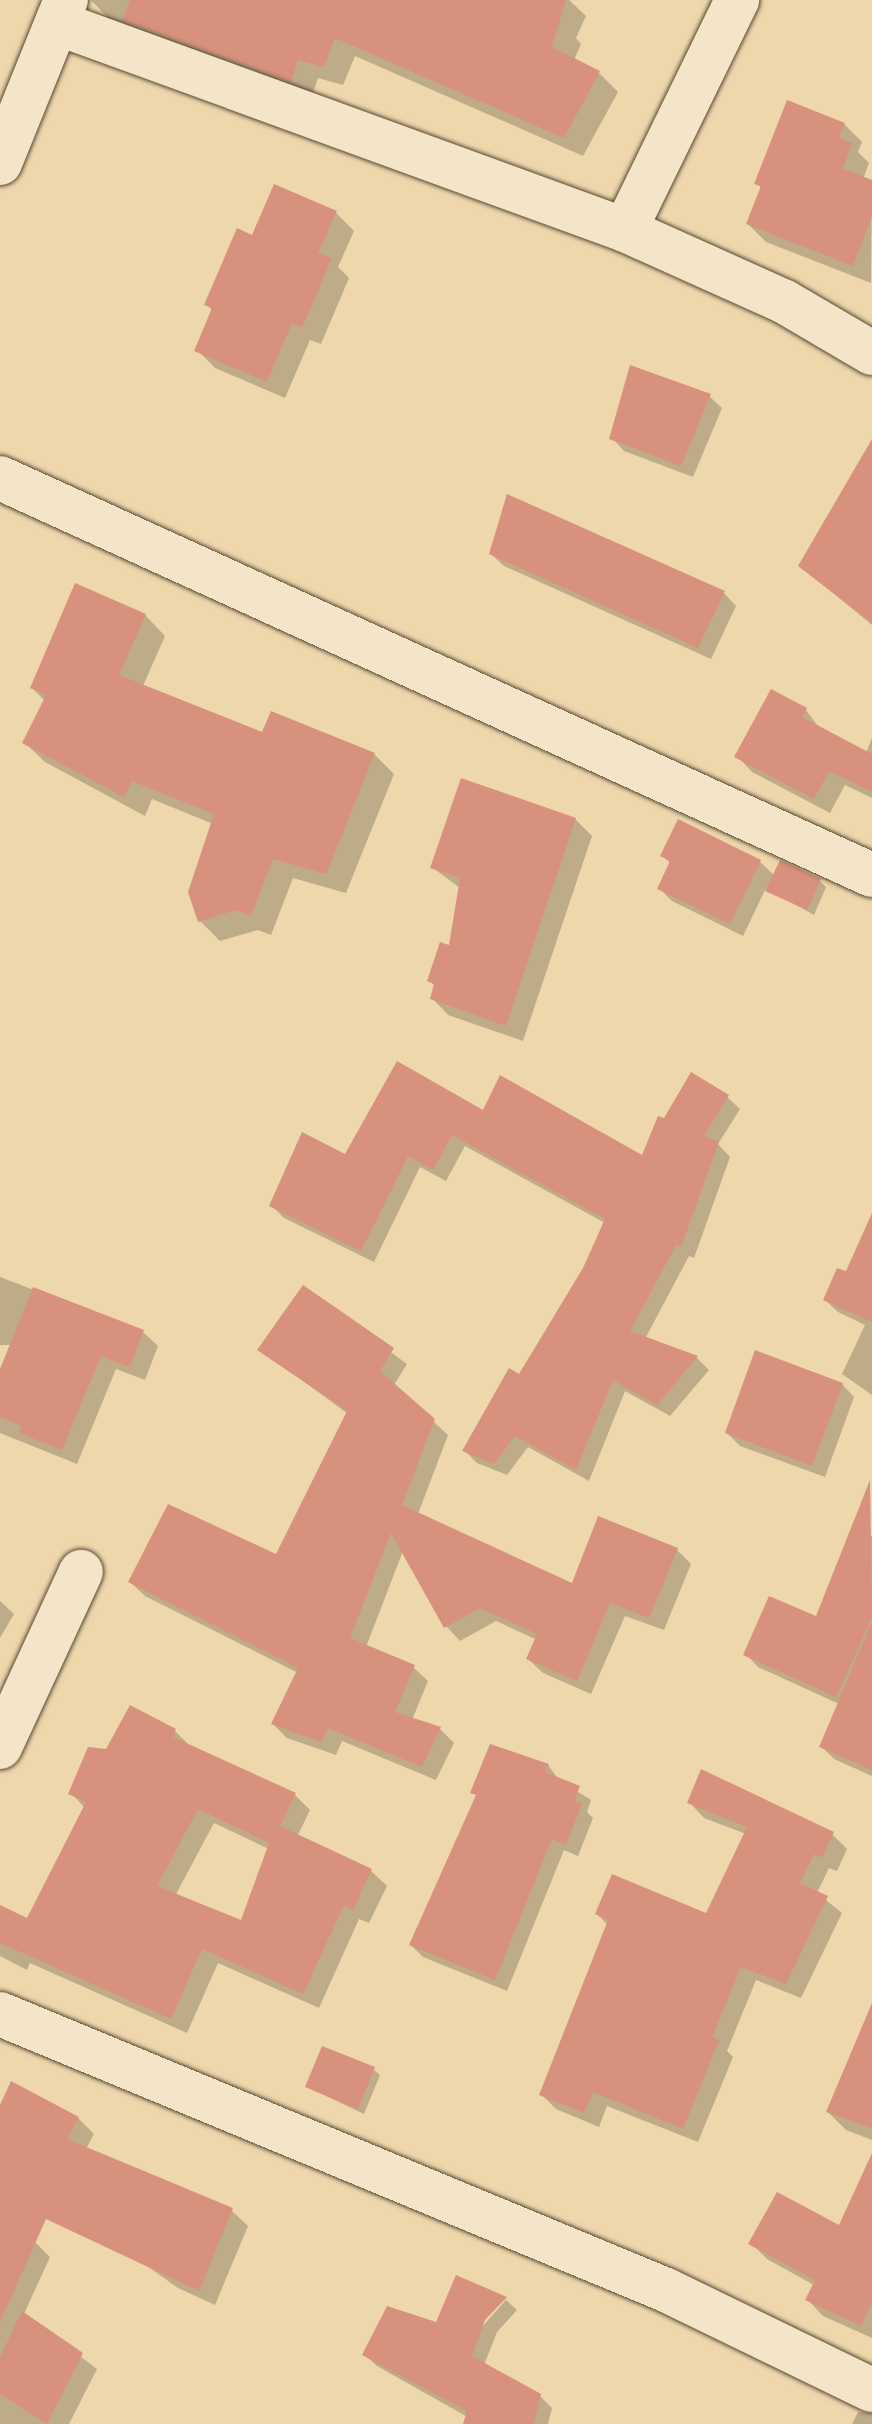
<!DOCTYPE html>
<style>
body{margin:0}
#map{position:relative;width:872px;height:2424px;overflow:hidden;background:#eed7ab;font-family:"Sorts Mill Goudy",serif}
div>[style]{position:absolute}
.shadow>*{inset:0;background:#0003}
.building>*{inset:0;background:#d8917c}
.roads{filter:drop-shadow(0 0 2px #564835) drop-shadow(0 0 2px #564835)}
.minor>*{height:44px;margin:-22px;padding:0 22px;transform-origin:22px;border-radius:22px;background:#f4e5c8}
span{translate:-50% -50%;white-space:nowrap;text-align:center;line-height:1.15;-webkit-text-stroke:6px #f4e5c8;paint-order:stroke}
</style>
<div id="map">
<div class="shadow">
<div style="clip-path:polygon(91px 0,569px 0,586px 16px,576px 38px,581px 44px,574px 60px,599px 73px,618px 92px,583px 156px,355px 56px,343px 85px,318px 78px,311px 100px,112px 22px)"></div>
<div style="clip-path:polygon(844px 124px,862px 142px,858px 152px,869px 163px,863px 179px,872px 182px,871px 283px,766px 242px,748px 224px,762px 189px,757px 183px)"></div>
<div style="clip-path:polygon(336px 213px,354px 231px,338px 267px,349px 278px,321px 344px,310px 340px,285px 398px,215px 368px,197px 350px,213px 311px,207px 305px,253px 238px)"></div>
<div style="clip-path:polygon(709px 396px,722px 408px,693px 477px,624px 451px,612px 438px)"></div>
<div style="clip-path:polygon(872px 489px,872px 625px,800px 566px)"></div>
<div style="clip-path:polygon(491px 554px,724px 593px,736px 606px,711px 659px,504px 566px)"></div>
<div style="clip-path:polygon(145px 615px,165px 636px,143px 686px,263px 735px,374px 754px,394px 774px,346px 893px,293px 878px,271px 935px,258px 930px,220px 941px,200px 921px,213px 824px,152px 799px,145px 816px,45px 762px,24px 742px,45px 701px,32px 688px)"></div>
<div style="clip-path:polygon(806px 710px,820px 729px,866px 753px,872px 738px,872px 798px,845px 785px,830px 813px,752px 772px,737px 756px)"></div>
<div style="clip-path:polygon(575px 819px,592px 836px,523px 1041px,448px 1015px,432px 998px,436px 987px,430px 981px,451px 948px,460px 888px,433px 868px)"></div>
<div style="clip-path:polygon(663px 856px,760px 862px,775px 876px,820px 881px,826px 887px,814px 915px,766px 888px,743px 936px,672px 901px,659px 888px,671px 864px)"></div>
<div style="clip-path:polygon(727px 1097px,740px 1109px,718px 1144px,730px 1157px,694px 1258px,689px 1256px,645px 1339px,697px 1358px,709px 1370px,670px 1416px,625px 1391px,589px 1481px,528px 1447px,507px 1475px,477px 1463px,465px 1451px,519px 1376px,585px 1269px,605px 1223px,465px 1146px,446px 1181px,420px 1167px,374px 1262px,284px 1218px,272px 1206px,346px 1156px,484px 1113px,643px 1158px,665px 1121px)"></div>
<div style="clip-path:polygon(872px 1236px,872px 1395px,842px 1374px,865px 1325px,838px 1312px,825px 1300px)"></div>
<div style="clip-path:polygon(0 1277px,143px 1332px,158px 1346px,145px 1380px,116px 1369px,77px 1464px,0 1433px,0 1375px,12px 1345px,0 1345px)"></div>
<div style="clip-path:polygon(304px 1288px,407px 1364px,394px 1385px,448px 1435px,418px 1514px,573px 1586px,677px 1550px,691px 1564px,664px 1630px,625px 1616px,591px 1694px,543px 1673px,528px 1659px,537px 1640px,496px 1621px,460px 1641px,446px 1626px,403px 1551px,366px 1647px,413px 1667px,428px 1681px,412px 1720px,440px 1729px,454px 1743px,436px 1780px,342px 1741px,336px 1755px,287px 1738px,273px 1724px,298px 1673px,145px 1596px,130px 1582px,277px 1556px,348px 1414px,260px 1349px)"></div>
<div style="clip-path:polygon(842px 1384px,854px 1397px,825px 1477px,740px 1446px,727px 1433px)"></div>
<div style="clip-path:polygon(853px 1529px,872px 1536px,872px 1776px,834px 1759px,821px 1746px,839px 1704px,758px 1667px,746px 1654px,817px 1619px)"></div>
<div style="clip-path:polygon(0 1601px,14px 1614px,0 1638px)"></div>
<div style="clip-path:polygon(evenodd,175px 1731px,190px 1746px,295px 1795px,310px 1810px,297px 1837px,371px 1871px,387px 1886px,369px 1923px,359px 1919px,319px 2008px,218px 1963px,187px 2033px,30px 1963px,27px 1970px,0 1956px,0 1907px,27px 1921px,85px 1808px,71px 1793px,107px 1751px,175px 1731px,214px 1823px,269px 1849px,243px 1923px,175px 1896px,214px 1823px)"></div>
<div style="clip-path:polygon(548px 1765px,559px 1780px,591px 1800px,587px 1812px,593px 1818px,578px 1856px,564px 1850px,507px 1991px,423px 1957px,411px 1945px,477px 1797px,473px 1792px)"></div>
<div style="clip-path:polygon(690px 1803px,832px 1834px,847px 1849px,837px 1871px,829px 1868px,817px 1893px,842px 1913px,801px 1998px,756px 1980px,727px 2051px,733px 2057px,698px 2142px,607px 2106px,599px 2127px,556px 2109px,541px 2094px,608px 1925px,597px 1914px,707px 1916px,746px 1834px,704px 1818px)"></div>
<div style="clip-path:polygon(872px 2020px,872px 2140px,846px 2130px,828px 2112px)"></div>
<div style="clip-path:polygon(373px 2069px,380px 2075px,364px 2114px,307px 2087px)"></div>
<div style="clip-path:polygon(0 2110px,78px 2118px,94px 2134px,86px 2149px,231px 2210px,248px 2226px,215px 2305px,178px 2288px,0 2162px)"></div>
<div style="clip-path:polygon(872px 2195px,872px 2338px,823px 2316px,808px 2300px,814px 2285px,767px 2259px,751px 2243px,840px 2228px)"></div>
<div style="clip-path:polygon(0 2227px,35px 2242px,50px 2257px,24px 2314px,97px 2369px,69px 2424px,0 2424px)"></div>
<div style="clip-path:polygon(evenodd,457px 2278px,505px 2299px,517px 2310px,497px 2332px,484px 2365px,540px 2396px,552px 2408px,548px 2424px,480px 2424px,377px 2366px,365px 2355px,437px 2325px,457px 2278px,501px 2300px,506px 2300px,480px 2329px,477px 2326px,501px 2300px)"></div>
<div style="clip-path:polygon(858px 2412px,872px 2413px,872px 2424px,852px 2424px)"></div>
</div>
<div class="building">
<div style="clip-path:polygon(130px 0,566px 0,552px 47px,600px 71px,564px 138px,335px 38px,324px 67px,298px 60px,291px 82px,122px 20px)"></div>
<div style="clip-path:polygon(787px 100px,845px 123px,839px 138px,852px 143px,843px 169px,872px 180px,872px 216px,853px 266px,746px 224px,761px 186px,754px 184px)"></div>
<div style="clip-path:polygon(274px 184px,337px 211px,318px 253px,332px 258px,302px 328px,292px 323px,267px 382px,194px 351px,212px 308px,204px 305px,237px 228px,252px 235px)"></div>
<div style="clip-path:polygon(630px 365px,711px 394px,681px 466px,609px 439px)"></div>
<div style="clip-path:polygon(872px 439px,872px 623px,798px 566px)"></div>
<div style="clip-path:polygon(507px 494px,725px 591px,698px 648px,489px 554px)"></div>
<div style="clip-path:polygon(75px 583px,146px 614px,119px 675px,262px 732px,271px 711px,375px 753px,326px 874px,273px 859px,251px 916px,236px 910px,198px 922px,188px 892px,214px 814px,132px 781px,124px 797px,22px 743px,46px 695px,30px 688px)"></div>
<div style="clip-path:polygon(771px 689px,807px 708px,802px 717px,872px 754px,872px 792px,829px 771px,814px 799px,734px 757px)"></div>
<div style="clip-path:polygon(461px 778px,576px 818px,506px 1026px,430px 999px,434px 984px,427px 981px,440px 942px,449px 945px,460px 878px,430px 868px)"></div>
<div style="clip-path:polygon(678px 819px,761px 860px,730px 924px,657px 889px,670px 861px,660px 856px)"></div>
<div style="clip-path:polygon(780px 860px,821px 879px,807px 910px,765px 891px)"></div>
<div style="clip-path:polygon(397px 1061px,483px 1110px,500px 1075px,642px 1155px,658px 1116px,664px 1118px,691px 1072px,729px 1095px,704px 1136px,719px 1142px,681px 1247px,676px 1245px,630px 1331px,698px 1356px,657px 1405px,613px 1380px,576px 1470px,515px 1436px,494px 1464px,462px 1451px,509px 1368px,519px 1374px,583px 1268px,605px 1219px,452px 1135px,433px 1170px,408px 1156px,361px 1251px,269px 1206px,302px 1132px,345px 1154px)"></div>
<div style="clip-path:polygon(872px 1213px,872px 1322px,823px 1300px,837px 1268px,846px 1271px)"></div>
<div style="clip-path:polygon(303px 1285px,394px 1348px,380px 1371px,435px 1419px,402px 1505px,572px 1583px,598px 1516px,678px 1548px,649px 1618px,610px 1603px,577px 1681px,526px 1659px,537px 1634px,480px 1608px,444px 1628px,391px 1533px,350px 1638px,415px 1665px,395px 1712px,441px 1727px,422px 1767px,328px 1728px,321px 1742px,271px 1724px,298px 1668px,128px 1582px,168px 1504px,276px 1554px,347px 1411px,257px 1350px)"></div>
<div style="clip-path:polygon(33px 1287px,144px 1330px,130px 1367px,101px 1356px,62px 1450px,19px 1433px,22px 1426px,0 1417px,0 1369px)"></div>
<div style="clip-path:polygon(755px 1350px,843px 1383px,812px 1466px,725px 1433px)"></div>
<div style="clip-path:polygon(870px 1480px,872px 1618px,836px 1697px,743px 1655px,769px 1596px,816px 1616px)"></div>
<div style="clip-path:polygon(872px 1622px,872px 1770px,819px 1747px)"></div>
<div style="clip-path:polygon(evenodd,130px 1705px,176px 1729px,173px 1737px,296px 1793px,280px 1826px,372px 1869px,353px 1910px,344px 1905px,303px 1994px,202px 1949px,171px 2019px,0 1943px,0 1905px,27px 1918px,86px 1802px,68px 1794px,88px 1747px,106px 1749px,130px 1705px,198px 1809px,269px 1843px,241px 1920px,157px 1886px,198px 1809px)"></div>
<div style="clip-path:polygon(490px 1744px,549px 1764px,545px 1772px,580px 1786px,574px 1801px,582px 1804px,566px 1845px,552px 1839px,495px 1980px,409px 1945px,476px 1795px,470px 1793px)"></div>
<div style="clip-path:polygon(701px 1769px,834px 1832px,822px 1858px,814px 1854px,800px 1883px,828px 1896px,786px 1984px,741px 1967px,712px 2037px,719px 2040px,683px 2129px,593px 2092px,584px 2113px,539px 2095px,608px 1920px,595px 1914px,612px 1874px,706px 1913px,747px 1827px,687px 1803px)"></div>
<div style="clip-path:polygon(872px 2003px,872px 2128px,826px 2112px)"></div>
<div style="clip-path:polygon(322px 2046px,375px 2067px,358px 2109px,305px 2087px)"></div>
<div style="clip-path:polygon(11px 2081px,79px 2117px,67px 2139px,233px 2208px,199px 2291px,46px 2219px,0 2322px,0 2105px)"></div>
<div style="clip-path:polygon(872px 2153px,872px 2302px,861px 2326px,805px 2300px,815px 2280px,748px 2244px,777px 2192px,839px 2225px)"></div>
<div style="clip-path:polygon(456px 2275px,507px 2297px,485px 2320px,472px 2356px,541px 2394px,534px 2424px,463px 2424px,467px 2411px,362px 2355px,387px 2306px,436px 2322px)"></div>
<div style="clip-path:polygon(22px 2311px,83px 2353px,47px 2424px,0 2394px,0 2357px)"></div>
</div>
<div class="roads">
<div class="minor">
<div style="left:57px;top:23px;width:605px;rotate:20.02deg"></div>
<div style="left:625px;top:230px;width:175px;rotate:24.2deg"></div>
<div style="left:785px;top:302px;width:101px;rotate:30.4deg"></div>
<div style="left:0;top:163px;width:176px;rotate:-68deg"></div>
<div style="left:625px;top:230px;width:256px;rotate:-64deg"></div>
<div style="left:0;top:478px;width:958px;rotate:24.48deg"></div>
<div style="left:0;top:1747px;width:193px;rotate:-65.2deg"></div>
<div style="left:0;top:2014px;width:721px;rotate:22.51deg"></div>
<div style="left:666px;top:2290px;width:229px;rotate:25.9deg"></div>
</div>
</div>
</div>
